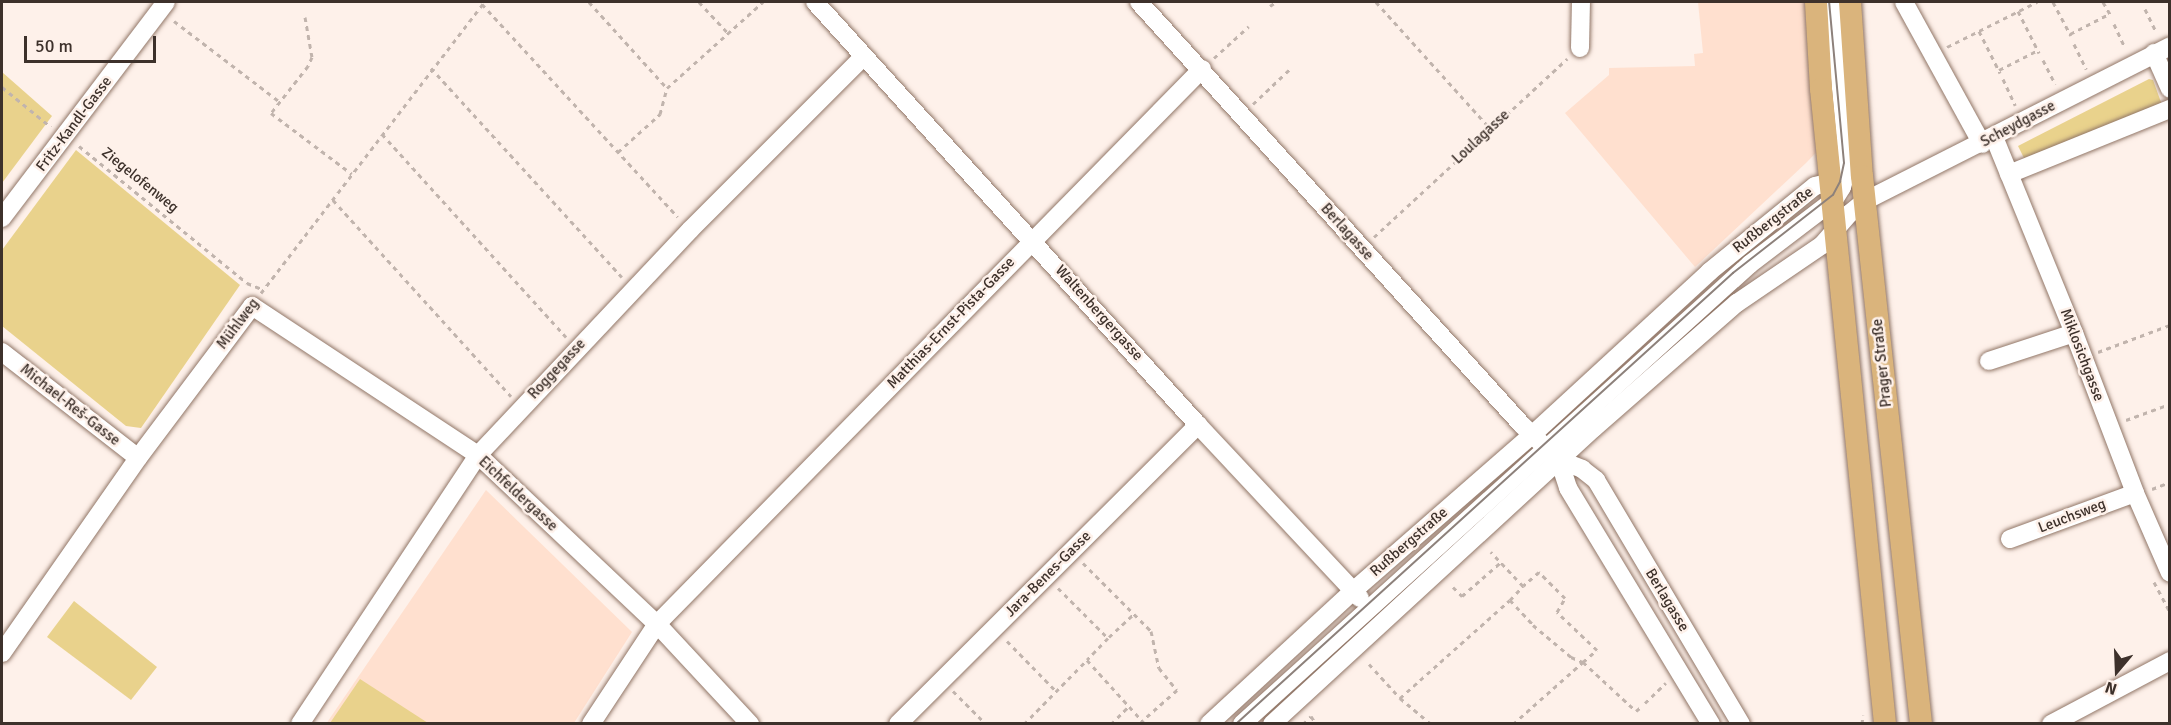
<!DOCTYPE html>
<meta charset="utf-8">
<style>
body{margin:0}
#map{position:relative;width:2171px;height:725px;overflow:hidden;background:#fef1ea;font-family:Signika,sans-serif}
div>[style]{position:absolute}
.built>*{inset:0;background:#ffe0cf}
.green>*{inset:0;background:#e9d28c}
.path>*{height:3px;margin-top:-1.5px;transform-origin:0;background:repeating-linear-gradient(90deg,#c1b4ad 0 4.5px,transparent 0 9px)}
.roads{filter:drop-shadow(0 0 2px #917667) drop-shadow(0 0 2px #917667)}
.minor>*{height:18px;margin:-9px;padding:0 9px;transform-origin:9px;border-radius:9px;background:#fff}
.major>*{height:22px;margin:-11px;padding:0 11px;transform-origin:11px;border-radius:11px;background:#dab47c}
.tram>*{height:1.5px;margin:-0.75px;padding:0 0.75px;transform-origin:0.75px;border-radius:0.75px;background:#8d817b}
span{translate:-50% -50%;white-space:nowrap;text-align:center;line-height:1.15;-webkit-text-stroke:5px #fef1ea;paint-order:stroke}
.street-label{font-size:15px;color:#3d312b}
.frame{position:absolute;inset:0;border:3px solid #3d312b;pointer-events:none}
.north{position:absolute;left:2087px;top:641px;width:60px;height:60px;-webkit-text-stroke:4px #fef1ea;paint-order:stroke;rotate:199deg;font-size:16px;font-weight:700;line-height:24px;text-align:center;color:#3d312b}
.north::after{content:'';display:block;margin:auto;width:21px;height:27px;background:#3d312b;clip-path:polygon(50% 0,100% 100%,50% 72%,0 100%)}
.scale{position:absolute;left:24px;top:36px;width:132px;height:27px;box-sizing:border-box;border:3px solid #3d312b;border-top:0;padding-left:8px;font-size:18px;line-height:21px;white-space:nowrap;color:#3d312b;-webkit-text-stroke:4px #fef1ea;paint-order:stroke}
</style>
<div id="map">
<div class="built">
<div style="clip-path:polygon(1698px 2px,1852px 2px,1852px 116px,1806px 163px,1695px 267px,1565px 113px,1609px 75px,1609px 68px,1695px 66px,1694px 54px,1703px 53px)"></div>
<div style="clip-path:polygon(486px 490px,632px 632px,574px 723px,326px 724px)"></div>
</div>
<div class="green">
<div style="clip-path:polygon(2px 72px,52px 116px,2px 183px)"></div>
<div style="clip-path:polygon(2149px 79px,2153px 80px,2162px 105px,2024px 158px,2018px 146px)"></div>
<div style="clip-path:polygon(76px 150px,240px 285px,141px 428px,126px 426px,2px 326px,2px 250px)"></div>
<div style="clip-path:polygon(74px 601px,157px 667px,131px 700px,47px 637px)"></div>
<div style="clip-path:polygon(360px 679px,428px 723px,330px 723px)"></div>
</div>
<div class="path">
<div style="left:589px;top:2px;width:116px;rotate:47.8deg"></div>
<div style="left:699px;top:2px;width:42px;rotate:46.9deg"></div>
<div style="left:1376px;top:2px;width:170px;rotate:47.9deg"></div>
<div style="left:2053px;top:2px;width:38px;rotate:62deg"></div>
<div style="left:2103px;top:2px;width:16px;rotate:60deg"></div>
<div style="left:482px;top:4px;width:289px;rotate:47.4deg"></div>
<div style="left:1270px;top:6px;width:7px;rotate:-34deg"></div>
<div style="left:2145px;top:9px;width:25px;rotate:64deg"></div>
<div style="left:2018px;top:11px;width:47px;rotate:63.4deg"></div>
<div style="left:305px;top:17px;width:41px;rotate:80.1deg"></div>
<div style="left:312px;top:57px;width:10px;rotate:114deg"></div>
<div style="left:308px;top:66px;width:60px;rotate:128.2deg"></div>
<div style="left:271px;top:113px;width:101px;rotate:37deg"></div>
<div style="left:174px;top:21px;width:133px;rotate:37.4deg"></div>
<div style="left:2114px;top:24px;width:26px;rotate:65deg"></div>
<div style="left:1979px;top:31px;width:47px;rotate:63.4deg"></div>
<div style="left:2070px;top:34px;width:44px;rotate:-27.1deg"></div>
<div style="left:2074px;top:44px;width:28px;rotate:64deg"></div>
<div style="left:1947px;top:47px;width:101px;rotate:-26.6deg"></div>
<div style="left:1214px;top:58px;width:47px;rotate:-42.4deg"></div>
<div style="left:2043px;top:60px;width:27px;rotate:63deg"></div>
<div style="left:431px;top:68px;width:283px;rotate:47.6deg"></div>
<div style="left:1999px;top:70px;width:44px;rotate:-27.1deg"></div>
<div style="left:2003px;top:79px;width:29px;rotate:65deg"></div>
<div style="left:2px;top:87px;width:63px;rotate:39.2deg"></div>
<div style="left:1253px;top:104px;width:50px;rotate:-43.4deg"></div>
<div style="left:382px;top:134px;width:274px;rotate:47.8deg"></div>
<div style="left:79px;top:146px;width:217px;rotate:39.2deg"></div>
<div style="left:247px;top:283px;width:18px;rotate:22deg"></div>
<div style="left:618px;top:152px;width:57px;rotate:-42.1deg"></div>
<div style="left:660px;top:114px;width:27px;rotate:-75deg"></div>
<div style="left:667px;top:88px;width:129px;rotate:-41.9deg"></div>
<div style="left:333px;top:200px;width:265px;rotate:47.8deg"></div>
<div style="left:1374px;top:237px;width:263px;rotate:-42.7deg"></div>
<div style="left:261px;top:293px;width:367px;rotate:-52.5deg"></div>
<div style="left:2098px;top:352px;width:77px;rotate:-20.6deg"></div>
<div style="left:2126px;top:420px;width:47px;rotate:-20deg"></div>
<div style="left:2152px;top:489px;width:19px;rotate:-21deg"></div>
<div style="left:1083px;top:563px;width:96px;rotate:45deg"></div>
<div style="left:1151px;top:631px;width:38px;rotate:78deg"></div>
<div style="left:1159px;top:668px;width:28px;rotate:51deg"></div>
<div style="left:1177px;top:690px;width:45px;rotate:138.6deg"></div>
<div style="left:2154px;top:582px;width:34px;rotate:62deg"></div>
<div style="left:1453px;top:587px;width:13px;rotate:45deg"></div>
<div style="left:1462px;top:596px;width:52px;rotate:-41.1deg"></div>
<div style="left:1058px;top:588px;width:71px;rotate:45deg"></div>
<div style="left:1108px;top:638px;width:30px;rotate:134deg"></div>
<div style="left:1087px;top:660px;width:86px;rotate:47.8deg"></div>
<div style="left:1510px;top:600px;width:34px;rotate:47deg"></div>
<div style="left:1533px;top:625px;width:50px;rotate:40.1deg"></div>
<div style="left:1571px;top:657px;width:13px;rotate:23deg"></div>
<div style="left:1583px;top:662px;width:18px;rotate:-41deg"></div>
<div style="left:1597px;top:650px;width:55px;rotate:-136.5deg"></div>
<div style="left:1557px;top:612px;width:16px;rotate:-60deg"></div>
<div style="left:1565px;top:598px;width:37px;rotate:-135deg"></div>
<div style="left:1539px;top:572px;width:21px;rotate:139deg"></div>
<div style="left:1109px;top:637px;width:34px;rotate:-43deg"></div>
<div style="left:1007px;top:641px;width:70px;rotate:45.6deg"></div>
<div style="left:1369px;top:664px;width:46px;rotate:47.6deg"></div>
<div style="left:1400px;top:698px;width:147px;rotate:-41.7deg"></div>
<div style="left:1510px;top:600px;width:19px;rotate:-47deg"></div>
<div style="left:1523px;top:586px;width:47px;rotate:-133.3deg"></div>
<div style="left:953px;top:691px;width:47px;rotate:45deg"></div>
<div style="left:1400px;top:698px;width:40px;rotate:40deg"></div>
<div style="left:1645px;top:703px;width:29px;rotate:-44deg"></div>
<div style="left:1024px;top:724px;width:90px;rotate:-45.5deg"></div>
<div style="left:1111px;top:724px;width:25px;rotate:-45deg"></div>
<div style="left:1303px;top:724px;width:11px;rotate:-45deg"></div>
<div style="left:1311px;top:716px;width:9px;rotate:58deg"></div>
<div style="left:1513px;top:724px;width:94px;rotate:-41.5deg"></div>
<div style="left:1583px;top:662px;width:72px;rotate:42.8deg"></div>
<div style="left:1636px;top:711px;width:6px;rotate:-39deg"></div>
<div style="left:1862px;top:724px;width:9px;rotate:-84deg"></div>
</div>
<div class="roads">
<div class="minor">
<div style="left:815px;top:2px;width:571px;rotate:47.84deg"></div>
<div style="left:1198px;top:425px;width:237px;rotate:46.9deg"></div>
<div style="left:1139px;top:2px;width:571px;rotate:47.84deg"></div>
<div style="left:1522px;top:425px;width:51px;rotate:43.4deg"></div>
<div style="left:1559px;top:460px;width:25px;rotate:21deg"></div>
<div style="left:1582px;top:469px;width:18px;rotate:38deg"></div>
<div style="left:1596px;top:480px;width:284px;rotate:59.3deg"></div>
<div style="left:1904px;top:2px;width:162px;rotate:61.2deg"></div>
<div style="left:1580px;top:48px;width:46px;rotate:-88.8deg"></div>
<div style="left:2154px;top:53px;width:39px;rotate:66deg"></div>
<div style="left:1994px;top:137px;width:212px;rotate:67.8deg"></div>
<div style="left:2074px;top:333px;width:171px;rotate:69.1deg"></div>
<div style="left:2135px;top:493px;width:87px;rotate:66.4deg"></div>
<div style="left:2009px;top:174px;width:174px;rotate:-22deg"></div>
<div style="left:2px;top:218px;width:271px;rotate:-52.8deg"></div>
<div style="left:2px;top:352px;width:172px;rotate:37.9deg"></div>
<div style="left:1989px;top:361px;width:89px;rotate:-18.2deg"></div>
<div style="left:1559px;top:460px;width:29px;rotate:72deg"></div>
<div style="left:1568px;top:488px;width:276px;rotate:58.8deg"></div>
<div style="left:2010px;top:539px;width:133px;rotate:-20.2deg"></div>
<div style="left:2px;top:653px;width:238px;rotate:-55.1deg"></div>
<div style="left:138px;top:458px;width:190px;rotate:-53.1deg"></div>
<div style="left:252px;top:306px;width:271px;rotate:33.4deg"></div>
<div style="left:478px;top:455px;width:246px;rotate:43.4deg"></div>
<div style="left:657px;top:624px;width:137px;rotate:47.1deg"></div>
<div style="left:300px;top:724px;width:323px;rotate:-56.5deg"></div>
<div style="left:478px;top:455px;width:309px;rotate:-46.7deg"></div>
<div style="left:690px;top:230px;width:246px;rotate:-45deg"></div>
<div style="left:591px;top:724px;width:120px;rotate:-56.6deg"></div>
<div style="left:657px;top:624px;width:778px;rotate:-45.52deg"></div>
<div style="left:898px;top:724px;width:424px;rotate:-44.9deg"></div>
<div style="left:1209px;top:724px;width:196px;rotate:-42.7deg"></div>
<div style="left:1353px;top:591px;width:237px;rotate:-41.1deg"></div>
<div style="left:1532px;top:435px;width:241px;rotate:-42.6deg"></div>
<div style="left:1709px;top:272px;width:136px;rotate:-39.1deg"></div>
<div style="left:1815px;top:186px;width:16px;rotate:-14deg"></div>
<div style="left:1831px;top:182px;width:10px;rotate:24deg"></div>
<div style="left:1242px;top:724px;width:685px;rotate:-42.16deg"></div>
<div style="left:1750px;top:264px;width:106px;rotate:-37.3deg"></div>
<div style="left:1834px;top:200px;width:15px;rotate:-58deg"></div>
<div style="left:1842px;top:187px;width:22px;rotate:-74deg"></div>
<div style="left:1848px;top:166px;width:165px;rotate:-95.2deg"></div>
<div style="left:1272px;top:724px;width:437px;rotate:-42.6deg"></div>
<div style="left:1594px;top:428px;width:190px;rotate:-41.2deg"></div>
<div style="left:1737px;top:303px;width:103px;rotate:-34.3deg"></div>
<div style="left:1822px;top:245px;width:41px;rotate:-48.9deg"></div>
<div style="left:1849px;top:214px;width:21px;rotate:-39deg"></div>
<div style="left:1865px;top:201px;width:342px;rotate:-26.9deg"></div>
<div style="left:2051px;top:724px;width:135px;rotate:-27.9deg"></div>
</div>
<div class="major">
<div style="left:1816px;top:2px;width:87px;rotate:86.7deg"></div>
<div style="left:1821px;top:89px;width:638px;rotate:84.24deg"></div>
<div style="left:1850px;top:2px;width:174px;rotate:86.1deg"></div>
<div style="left:1862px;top:176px;width:551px;rotate:83.85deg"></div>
</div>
</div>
<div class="tram">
<div style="left:1236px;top:724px;width:671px;rotate:-42.22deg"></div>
<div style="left:1733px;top:273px;width:127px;rotate:-38deg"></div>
<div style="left:1833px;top:195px;width:15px;rotate:-62deg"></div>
<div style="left:1840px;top:182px;width:19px;rotate:-78deg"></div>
<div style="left:1844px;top:163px;width:162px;rotate:-95.3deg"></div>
</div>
<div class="street-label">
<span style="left:74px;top:124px;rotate:-53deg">Fritz-Kandl-Gasse</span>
<span style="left:2018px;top:124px;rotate:-28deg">Scheydgasse</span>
<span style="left:1481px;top:137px;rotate:-43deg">Loulagasse</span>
<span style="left:140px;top:180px;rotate:39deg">Ziegelofenweg</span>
<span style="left:1773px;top:220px;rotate:-38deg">Rußbergstraße</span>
<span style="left:1347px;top:232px;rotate:48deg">Berlagasse</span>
<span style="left:1099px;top:313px;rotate:48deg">Waltenbergergasse</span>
<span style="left:951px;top:323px;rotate:-46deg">Matthias-Ernst-Pista-Gasse</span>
<span style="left:238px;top:324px;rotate:-53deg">Mühlweg</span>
<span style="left:2082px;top:355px;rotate:69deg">Miklosichgasse</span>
<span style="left:1882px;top:363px;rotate:-96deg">Prager Straße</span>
<span style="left:557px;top:369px;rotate:-47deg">Roggegasse</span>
<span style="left:70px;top:405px;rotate:38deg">Michael-Reš-Gasse</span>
<span style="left:518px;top:494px;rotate:43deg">Eichfeldergasse</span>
<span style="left:2072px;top:516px;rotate:-21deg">Leuchsweg</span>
<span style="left:1409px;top:542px;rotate:-41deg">Rußbergstraße</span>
<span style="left:1048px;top:574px;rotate:-45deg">Jara-Benes-Gasse</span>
<span style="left:1667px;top:600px;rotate:59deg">Berlagasse</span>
</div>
<div class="frame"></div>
<div class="north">N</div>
<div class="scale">50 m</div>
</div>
